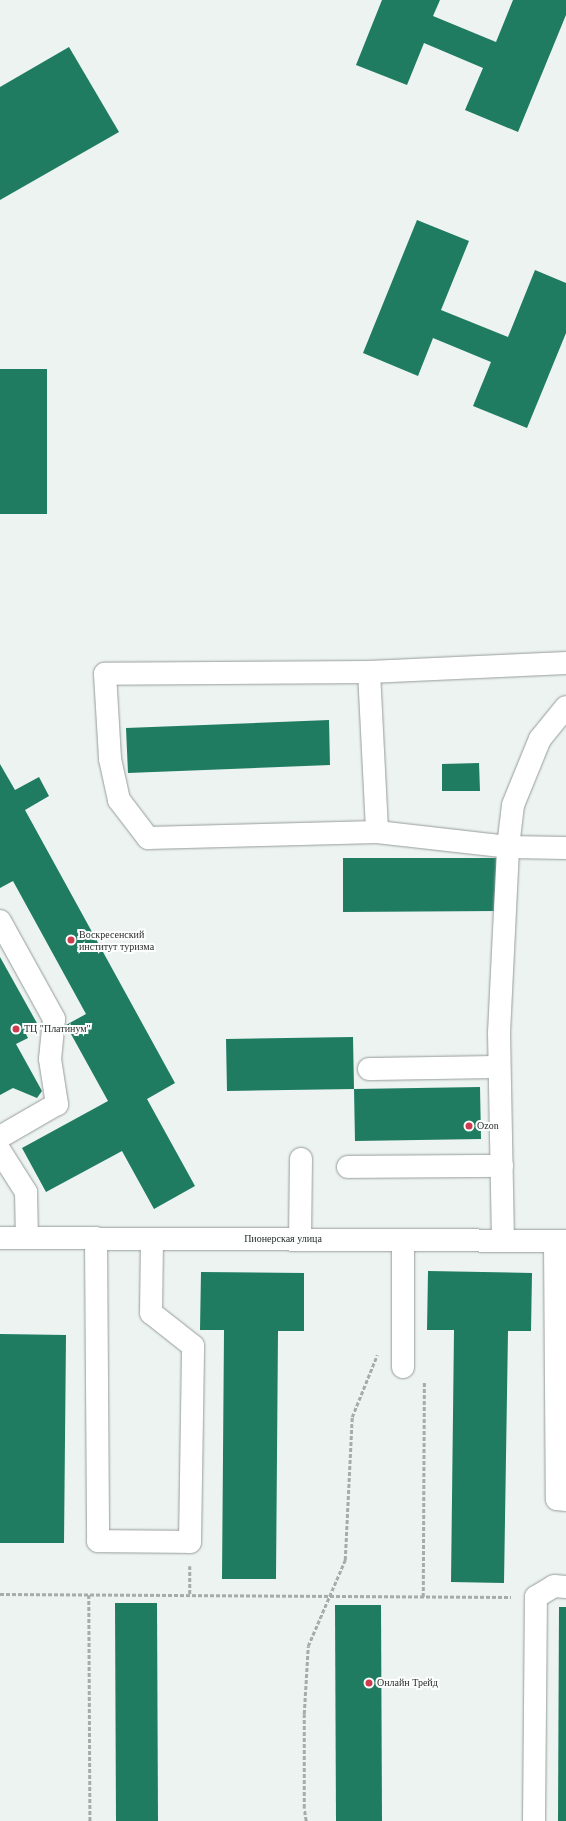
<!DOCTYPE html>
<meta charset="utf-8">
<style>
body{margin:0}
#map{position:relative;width:566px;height:1821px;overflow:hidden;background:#ecf3f0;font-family:"Times New Roman",serif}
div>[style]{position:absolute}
.building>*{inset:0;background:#1f7c61}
.path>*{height:2.5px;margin-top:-1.25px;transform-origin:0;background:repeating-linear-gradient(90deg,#a7acaa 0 4px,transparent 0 6px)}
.roads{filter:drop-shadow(0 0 1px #969c9a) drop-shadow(0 0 1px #969c9a)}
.minor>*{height:22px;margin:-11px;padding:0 11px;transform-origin:11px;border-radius:11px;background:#fff}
.dots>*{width:11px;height:11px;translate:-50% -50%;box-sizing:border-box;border:2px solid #fcfffe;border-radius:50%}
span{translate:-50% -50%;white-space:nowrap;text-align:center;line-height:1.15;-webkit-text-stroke:4px #fcfffe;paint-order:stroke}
.poi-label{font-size:10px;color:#2b2d2c}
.left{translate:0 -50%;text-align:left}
.street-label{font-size:10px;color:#2b2d2c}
</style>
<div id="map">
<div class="building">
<div style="clip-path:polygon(382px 0,440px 0,433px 16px,496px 42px,513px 0,566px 0,566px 15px,518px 132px,465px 110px,483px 68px,424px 43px,407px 85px,356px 65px)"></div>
<div style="clip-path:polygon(69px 47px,119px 132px,0 200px,0 87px)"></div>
<div style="clip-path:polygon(417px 220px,469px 241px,441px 310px,508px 337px,535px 270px,566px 283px,566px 333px,527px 428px,473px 406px,491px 362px,433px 338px,418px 376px,363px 353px)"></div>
<div style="clip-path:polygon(0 369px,47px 369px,47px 514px,0 514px)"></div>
<div style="clip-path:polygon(329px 720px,330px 765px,128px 773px,126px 728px)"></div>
<div style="clip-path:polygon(479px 763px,480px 791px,442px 791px,442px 764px)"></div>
<div style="clip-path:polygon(0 764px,15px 790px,39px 777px,49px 796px,25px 810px,175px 1083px,147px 1099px,195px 1186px,154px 1209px,122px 1151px,46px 1192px,22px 1148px,108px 1101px,66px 1025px,86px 1014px,13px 881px,0 888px)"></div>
<div style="clip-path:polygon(343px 858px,497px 858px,497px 911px,343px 912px)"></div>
<div style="clip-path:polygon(0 957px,38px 1025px,25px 1032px,28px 1038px,16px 1044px,42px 1091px,37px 1098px,13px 1088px,0 1095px)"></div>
<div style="clip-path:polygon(353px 1037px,354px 1089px,227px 1091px,226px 1039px)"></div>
<div style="clip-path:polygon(480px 1087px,481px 1139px,355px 1141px,354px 1089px)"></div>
<div style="clip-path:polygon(428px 1271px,532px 1273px,531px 1331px,508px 1331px,504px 1583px,451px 1582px,454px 1330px,427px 1330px)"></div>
<div style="clip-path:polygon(201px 1272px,304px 1273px,304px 1331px,278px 1331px,276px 1579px,222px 1579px,224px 1330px,200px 1330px)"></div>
<div style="clip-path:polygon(0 1334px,66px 1335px,64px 1543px,0 1543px)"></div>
<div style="clip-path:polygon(115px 1603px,157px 1603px,158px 1821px,116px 1821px)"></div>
<div style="clip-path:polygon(335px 1605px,381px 1605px,382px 1821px,336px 1821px)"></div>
<div style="clip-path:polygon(559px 1607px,566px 1607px,566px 1821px,558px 1821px)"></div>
</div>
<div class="path">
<div style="left:190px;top:1566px;width:29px;rotate:90deg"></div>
<div style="left:0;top:1594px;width:511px;rotate:0.34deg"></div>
<div style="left:89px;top:1595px;width:226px;rotate:89.7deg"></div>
<div style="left:423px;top:1597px;width:216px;rotate:-89.7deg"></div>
<div style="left:306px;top:1821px;width:13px;rotate:-99deg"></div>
<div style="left:304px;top:1808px;width:94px;rotate:-90deg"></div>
<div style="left:304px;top:1714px;width:68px;rotate:-86.6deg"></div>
<div style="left:308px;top:1646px;width:94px;rotate:-66.7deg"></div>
<div style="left:345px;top:1560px;width:143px;rotate:-87.2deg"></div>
<div style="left:352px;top:1417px;width:67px;rotate:-68deg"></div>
</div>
<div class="roads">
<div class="minor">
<div style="left:566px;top:663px;width:197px;rotate:177.4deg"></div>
<div style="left:369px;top:672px;width:264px;rotate:179.6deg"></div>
<div style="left:105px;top:674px;width:85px;rotate:86.6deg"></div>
<div style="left:110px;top:759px;width:42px;rotate:77.6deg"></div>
<div style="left:119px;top:800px;width:48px;rotate:52.7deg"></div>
<div style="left:148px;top:838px;width:229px;rotate:-1.5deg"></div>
<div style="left:377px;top:832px;width:132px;rotate:6.5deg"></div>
<div style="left:508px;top:847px;width:58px;rotate:1deg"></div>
<div style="left:369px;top:672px;width:160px;rotate:87.1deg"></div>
<div style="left:0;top:921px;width:112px;rotate:61.1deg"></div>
<div style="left:54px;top:1019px;width:40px;rotate:95.7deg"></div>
<div style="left:50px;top:1059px;width:46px;rotate:81.2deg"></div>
<div style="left:57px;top:1104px;width:66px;rotate:149.9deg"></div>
<div style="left:369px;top:1069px;width:130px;rotate:-0.9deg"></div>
<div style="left:0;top:1151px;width:49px;rotate:57.6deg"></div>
<div style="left:26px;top:1192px;width:46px;rotate:88.8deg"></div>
<div style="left:348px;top:1167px;width:154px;rotate:-0.4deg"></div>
<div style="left:0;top:1238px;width:566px;rotate:0.3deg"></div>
<div style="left:96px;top:1238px;width:303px;rotate:89.6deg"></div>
<div style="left:98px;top:1541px;width:92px;rotate:0.6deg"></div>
<div style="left:190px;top:1542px;width:196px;rotate:-89.1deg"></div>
<div style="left:193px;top:1346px;width:53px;rotate:-141.8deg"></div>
<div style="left:151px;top:1313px;width:74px;rotate:-89.2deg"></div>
<div style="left:300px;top:1240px;width:81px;rotate:-89.3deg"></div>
<div style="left:503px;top:1241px;width:208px;rotate:-91.1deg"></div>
<div style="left:499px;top:1033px;width:186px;rotate:-87.2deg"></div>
<div style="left:508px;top:847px;width:42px;rotate:-83.2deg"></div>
<div style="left:513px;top:805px;width:71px;rotate:-67.8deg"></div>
<div style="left:540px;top:739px;width:41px;rotate:-50.9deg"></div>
<div style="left:555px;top:1241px;width:258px;rotate:89.6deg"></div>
<div style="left:557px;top:1499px;width:9px;rotate:6deg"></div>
<div style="left:403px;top:1367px;width:127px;rotate:-90deg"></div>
<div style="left:534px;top:1821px;width:224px;rotate:-89.5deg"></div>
<div style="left:536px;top:1597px;width:21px;rotate:-31deg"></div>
<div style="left:554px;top:1586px;width:12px;rotate:5deg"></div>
</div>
</div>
<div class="dots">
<div style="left:71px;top:940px;background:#cd3c4e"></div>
<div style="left:16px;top:1029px;background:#cd3c4e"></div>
<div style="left:469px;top:1126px;background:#cd3c4e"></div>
<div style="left:369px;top:1683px;background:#cd3c4e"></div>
</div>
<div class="poi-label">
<span class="left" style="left:79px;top:940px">Воскресенский<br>институт туризма</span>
<span class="left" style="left:24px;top:1029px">ТЦ "Платинум"</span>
<span class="left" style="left:477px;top:1126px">Ozon</span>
<span class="left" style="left:377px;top:1683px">Онлайн Трейд</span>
</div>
<div class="street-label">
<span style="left:283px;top:1239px">Пионерская улица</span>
</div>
</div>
